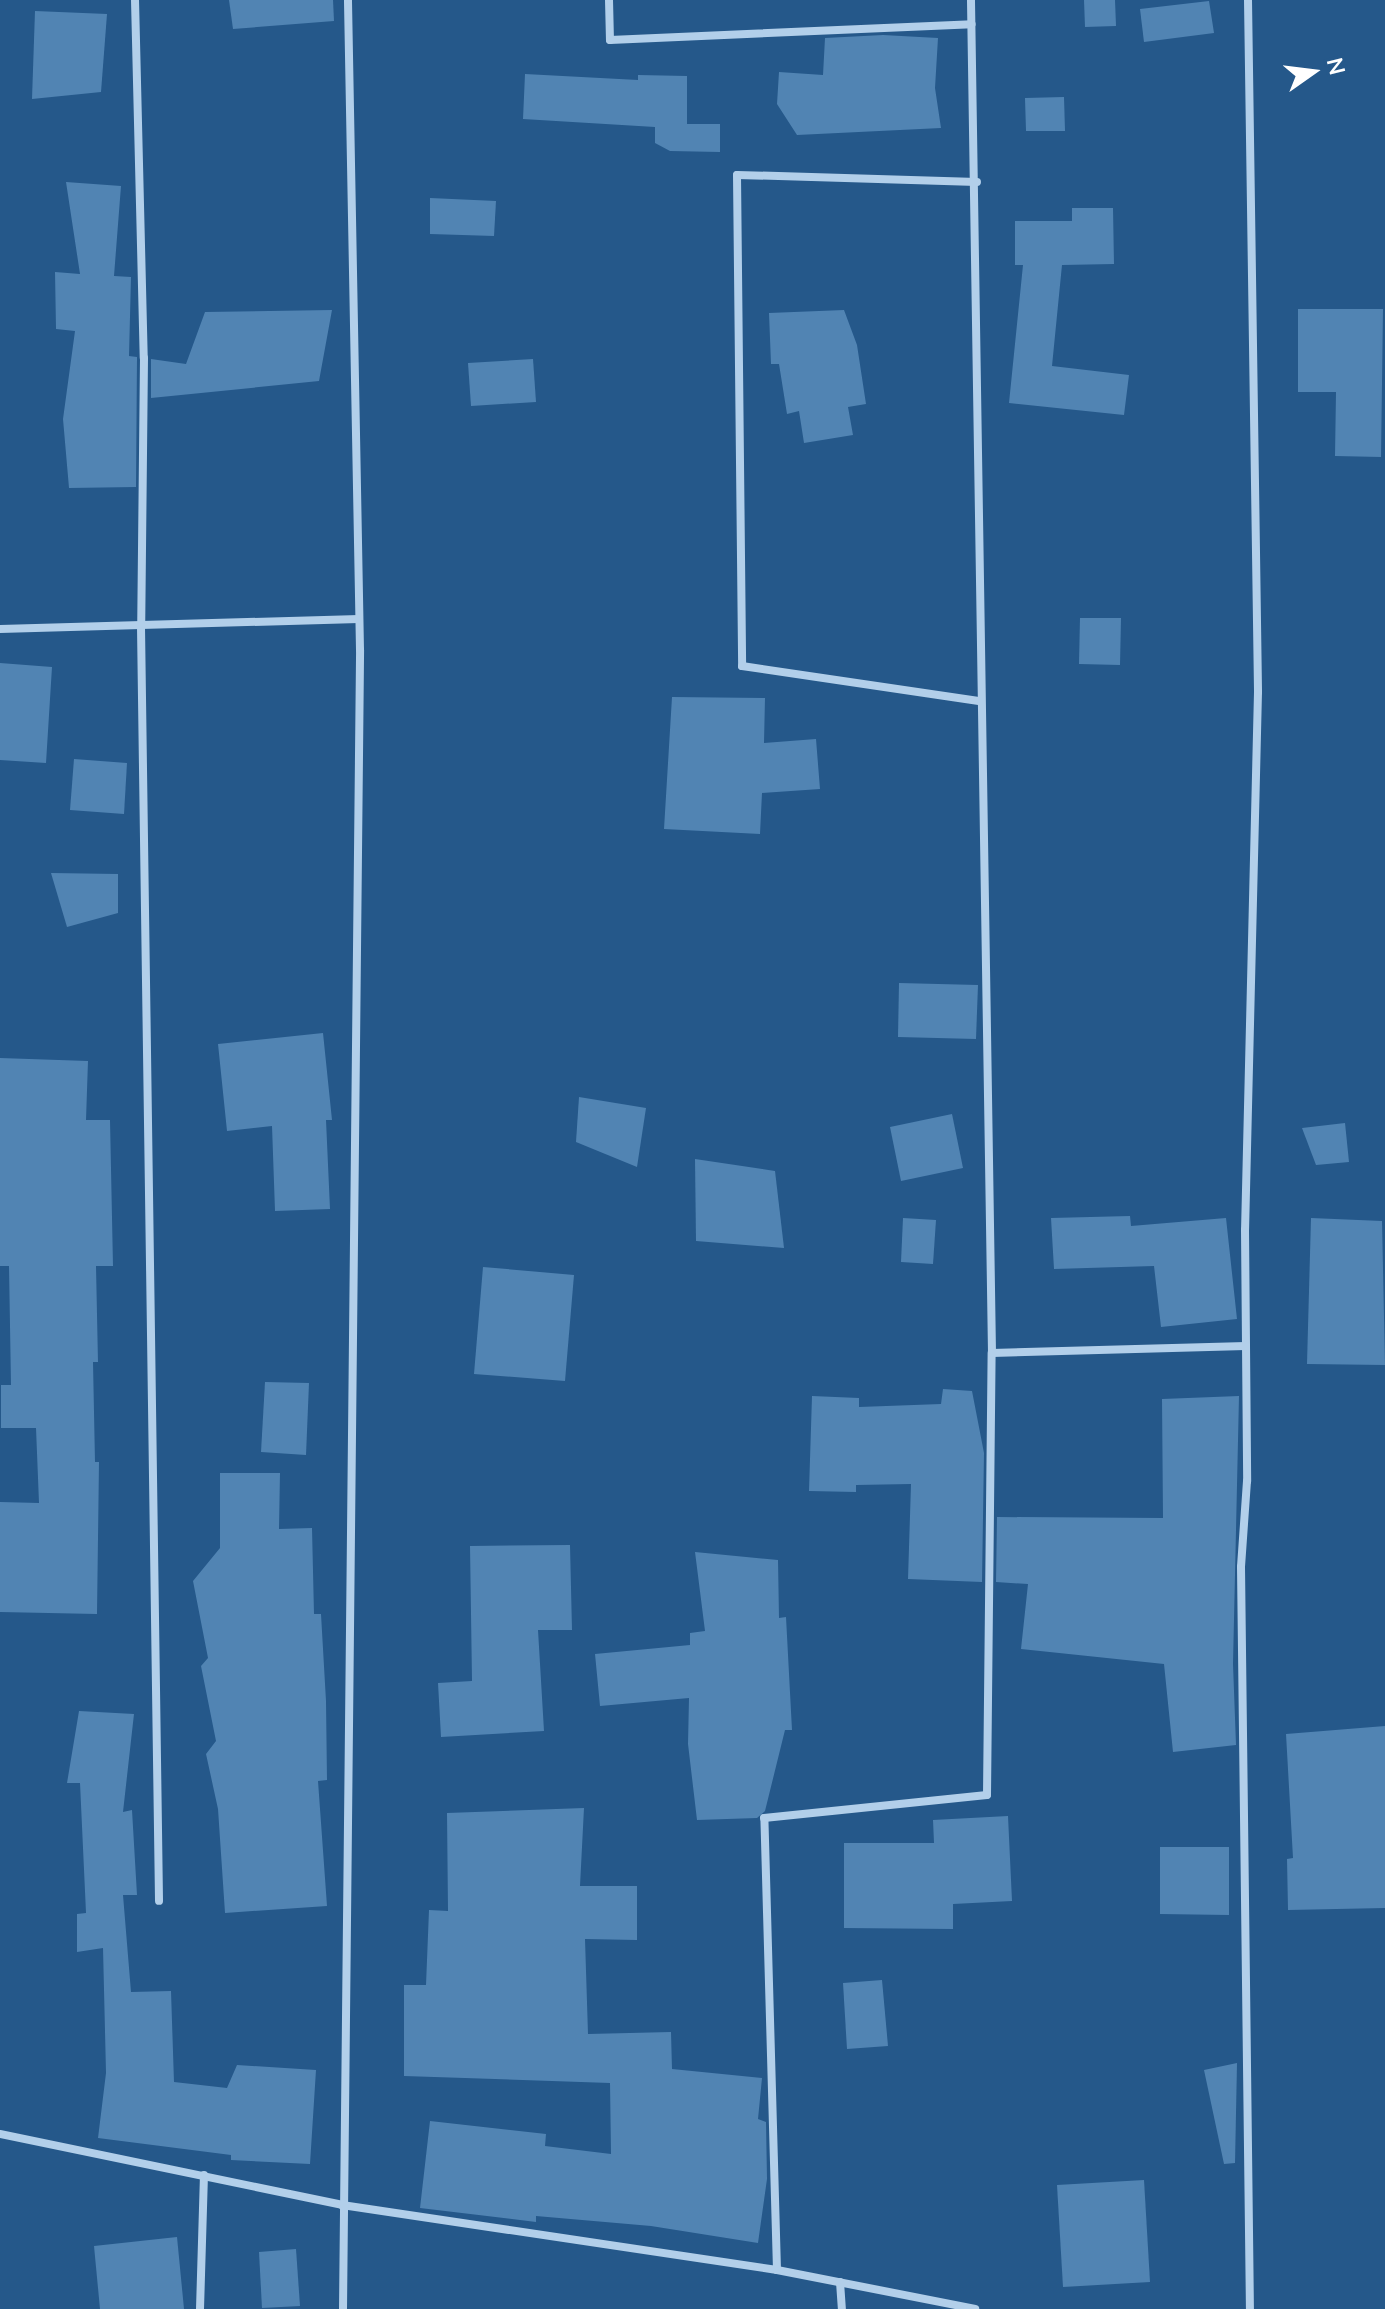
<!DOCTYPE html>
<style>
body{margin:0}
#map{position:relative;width:1385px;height:2309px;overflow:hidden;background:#25588a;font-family:Mulish,sans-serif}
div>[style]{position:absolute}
.building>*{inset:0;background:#5184b3}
.minor>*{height:8px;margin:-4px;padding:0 4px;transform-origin:4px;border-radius:4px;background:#b2cfea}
span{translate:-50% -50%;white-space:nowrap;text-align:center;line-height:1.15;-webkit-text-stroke:7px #25588a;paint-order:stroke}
.north{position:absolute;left:1273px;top:32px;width:80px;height:80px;-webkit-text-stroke:6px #25588a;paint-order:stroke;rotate:76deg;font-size:22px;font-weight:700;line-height:32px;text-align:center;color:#fff}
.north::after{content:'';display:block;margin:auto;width:28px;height:36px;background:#fff;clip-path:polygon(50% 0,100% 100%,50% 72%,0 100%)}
</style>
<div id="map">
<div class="building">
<div style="clip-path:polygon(229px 0,333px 0,334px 21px,233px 29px)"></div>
<div style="clip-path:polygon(1084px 0,1115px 0,1116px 26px,1085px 27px)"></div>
<div style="clip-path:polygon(1209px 1px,1214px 33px,1144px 42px,1140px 9px)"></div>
<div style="clip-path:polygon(35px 11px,107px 14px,101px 92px,32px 99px)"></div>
<div style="clip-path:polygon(883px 35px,938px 38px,935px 88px,941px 128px,797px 135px,777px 104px,779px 72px,823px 75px,825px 38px)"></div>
<div style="clip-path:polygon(525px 74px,638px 80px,638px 75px,687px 76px,687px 124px,720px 124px,720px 152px,670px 151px,655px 143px,655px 127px,523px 119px)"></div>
<div style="clip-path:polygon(1064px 97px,1065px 131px,1026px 131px,1025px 98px)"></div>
<div style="clip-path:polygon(66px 182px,121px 186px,114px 276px,131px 277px,129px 356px,137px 357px,136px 487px,69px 488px,63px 419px,75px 331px,56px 329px,55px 272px,80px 274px)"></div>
<div style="clip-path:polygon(430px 198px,496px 201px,494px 236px,430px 234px)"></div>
<div style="clip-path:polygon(1072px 208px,1113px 208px,1114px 264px,1062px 265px,1052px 366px,1129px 375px,1124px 415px,1009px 403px,1023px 265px,1015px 265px,1015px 221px,1072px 221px)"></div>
<div style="clip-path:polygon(1298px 309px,1383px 309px,1381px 457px,1335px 456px,1336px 392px,1298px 392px)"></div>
<div style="clip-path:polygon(332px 310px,319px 381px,151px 398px,151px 359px,186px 364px,205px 312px)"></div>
<div style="clip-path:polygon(844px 310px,857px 345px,866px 404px,848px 407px,853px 435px,804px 443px,799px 411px,787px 414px,779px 364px,771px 364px,769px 313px)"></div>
<div style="clip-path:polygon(533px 359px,536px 402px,471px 406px,468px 363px)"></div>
<div style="clip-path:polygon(1080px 618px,1121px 618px,1120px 665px,1079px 664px)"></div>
<div style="clip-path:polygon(0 663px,52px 667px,46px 763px,0 760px)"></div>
<div style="clip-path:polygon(672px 697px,765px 698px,764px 743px,816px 739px,820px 789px,762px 793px,760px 834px,664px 829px)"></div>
<div style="clip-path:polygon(74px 759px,127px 763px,124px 814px,70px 810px)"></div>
<div style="clip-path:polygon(51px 873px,118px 874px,118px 913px,67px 927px)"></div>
<div style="clip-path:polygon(899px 983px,978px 985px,976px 1039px,898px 1037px)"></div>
<div style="clip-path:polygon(323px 1033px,332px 1120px,326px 1120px,330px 1209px,275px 1211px,272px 1126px,227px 1131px,218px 1044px)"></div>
<div style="clip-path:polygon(0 1058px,88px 1061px,86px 1120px,110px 1120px,113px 1266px,96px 1266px,98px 1362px,93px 1362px,95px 1462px,99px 1462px,97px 1614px,0 1612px,0 1502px,39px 1503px,36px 1428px,1px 1428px,1px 1385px,11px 1385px,9px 1266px,0 1266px)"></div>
<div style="clip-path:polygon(579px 1097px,646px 1108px,637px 1167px,576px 1142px)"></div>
<div style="clip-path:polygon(952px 1114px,963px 1168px,901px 1181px,890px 1127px)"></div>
<div style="clip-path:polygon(1345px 1123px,1349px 1162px,1316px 1165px,1302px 1128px)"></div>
<div style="clip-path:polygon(695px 1159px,775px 1171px,784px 1248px,696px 1241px)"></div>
<div style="clip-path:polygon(1130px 1216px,1131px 1226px,1226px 1218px,1237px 1319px,1161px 1327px,1154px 1266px,1054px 1269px,1051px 1218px)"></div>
<div style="clip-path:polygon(903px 1218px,936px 1220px,933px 1264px,901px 1262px)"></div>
<div style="clip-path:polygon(1311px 1218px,1382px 1221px,1385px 1365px,1307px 1364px)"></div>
<div style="clip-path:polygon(483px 1267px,574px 1275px,565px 1381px,474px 1374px)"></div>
<div style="clip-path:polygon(265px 1382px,309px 1383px,306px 1455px,261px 1452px)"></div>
<div style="clip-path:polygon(943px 1389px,972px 1391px,984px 1453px,982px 1582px,908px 1579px,911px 1484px,856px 1485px,856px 1492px,809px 1491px,812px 1396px,859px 1398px,859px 1407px,941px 1404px)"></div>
<div style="clip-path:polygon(1239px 1396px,1233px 1664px,1236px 1745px,1173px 1752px,1164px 1664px,1021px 1649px,1028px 1584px,996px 1582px,997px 1517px,1163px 1518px,1162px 1399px)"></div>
<div style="clip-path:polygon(220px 1473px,280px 1473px,279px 1529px,312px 1528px,314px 1614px,321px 1614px,326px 1701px,327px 1780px,318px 1781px,327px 1906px,225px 1913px,218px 1809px,206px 1754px,216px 1741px,201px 1666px,208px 1658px,193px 1581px,220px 1548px)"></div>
<div style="clip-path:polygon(570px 1545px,572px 1630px,538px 1630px,544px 1731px,441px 1737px,438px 1683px,472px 1681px,470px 1546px)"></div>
<div style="clip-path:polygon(695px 1552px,778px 1560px,779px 1618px,786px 1617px,792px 1730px,785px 1730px,765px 1811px,757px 1818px,697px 1820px,688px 1744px,689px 1698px,600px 1706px,595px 1654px,690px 1645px,690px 1633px,705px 1631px)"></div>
<div style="clip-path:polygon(79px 1711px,134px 1714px,123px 1812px,132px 1810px,137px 1895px,123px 1895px,131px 1992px,171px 1991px,174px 2082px,227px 2088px,237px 2065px,316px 2070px,310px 2164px,231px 2160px,231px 2155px,98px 2138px,106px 2073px,103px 1948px,77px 1952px,77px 1914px,86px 1913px,80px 1783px,67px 1783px)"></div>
<div style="clip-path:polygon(1385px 1726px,1385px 1908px,1288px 1910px,1287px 1859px,1293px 1858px,1286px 1734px)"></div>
<div style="clip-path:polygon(584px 1808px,580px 1886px,637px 1886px,637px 1940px,585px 1939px,588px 2034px,671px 2032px,672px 2069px,762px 2078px,758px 2119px,766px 2122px,767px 2179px,758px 2243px,651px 2226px,536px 2216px,536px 2222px,420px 2208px,430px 2121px,546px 2134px,545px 2146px,611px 2154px,610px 2083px,404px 2076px,404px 1985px,426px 1985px,429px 1910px,448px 1911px,447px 1813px)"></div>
<div style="clip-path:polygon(1008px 1816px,1012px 1901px,953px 1904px,953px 1929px,844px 1928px,844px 1843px,934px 1843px,933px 1820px)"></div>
<div style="clip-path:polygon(1160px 1847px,1229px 1847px,1229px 1915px,1160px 1914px)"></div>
<div style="clip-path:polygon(882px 1980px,888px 2046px,847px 2049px,843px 1983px)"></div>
<div style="clip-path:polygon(1237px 2063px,1235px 2163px,1224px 2164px,1204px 2070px)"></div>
<div style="clip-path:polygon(1144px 2180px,1150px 2282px,1063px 2287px,1057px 2185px)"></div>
<div style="clip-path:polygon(177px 2237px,184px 2309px,100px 2309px,94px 2246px)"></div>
<div style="clip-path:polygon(296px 2249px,300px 2306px,262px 2308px,259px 2252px)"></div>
</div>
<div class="minor">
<div style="left:135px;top:0;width:358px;rotate:88.6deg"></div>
<div style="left:144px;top:358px;width:269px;rotate:90.6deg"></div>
<div style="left:141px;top:627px;width:1274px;rotate:89.19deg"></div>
<div style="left:609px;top:0;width:40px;rotate:88.6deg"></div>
<div style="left:610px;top:40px;width:362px;rotate:-2.5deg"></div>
<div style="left:1248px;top:0;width:692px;rotate:89.17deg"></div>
<div style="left:1258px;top:692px;width:538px;rotate:91.38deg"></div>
<div style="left:1245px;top:1230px;width:251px;rotate:89.5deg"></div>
<div style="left:1247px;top:1481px;width:86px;rotate:94deg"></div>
<div style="left:1241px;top:1567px;width:742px;rotate:89.31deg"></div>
<div style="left:977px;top:182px;width:240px;rotate:-178.3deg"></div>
<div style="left:737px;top:175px;width:491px;rotate:89.4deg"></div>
<div style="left:742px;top:666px;width:241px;rotate:8.4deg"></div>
<div style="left:0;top:629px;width:359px;rotate:-1.6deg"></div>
<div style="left:992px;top:1353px;width:254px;rotate:-1.6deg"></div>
<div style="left:0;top:2134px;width:349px;rotate:11.7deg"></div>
<div style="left:342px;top:2205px;width:440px;rotate:8.5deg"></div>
<div style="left:777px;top:2270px;width:202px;rotate:11.1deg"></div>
<div style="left:777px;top:2270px;width:452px;rotate:-91.6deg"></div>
<div style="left:764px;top:1818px;width:224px;rotate:-5.9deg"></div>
<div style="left:987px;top:1795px;width:442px;rotate:-89.4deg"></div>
<div style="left:992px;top:1353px;width:1353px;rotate:-90.89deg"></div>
<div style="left:840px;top:2282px;width:27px;rotate:86deg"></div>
<div style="left:200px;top:2309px;width:134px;rotate:-88.3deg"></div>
<div style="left:343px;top:2309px;width:1659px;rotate:-89.41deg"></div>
<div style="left:360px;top:650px;width:650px;rotate:-91.06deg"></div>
</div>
<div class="north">N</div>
</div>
